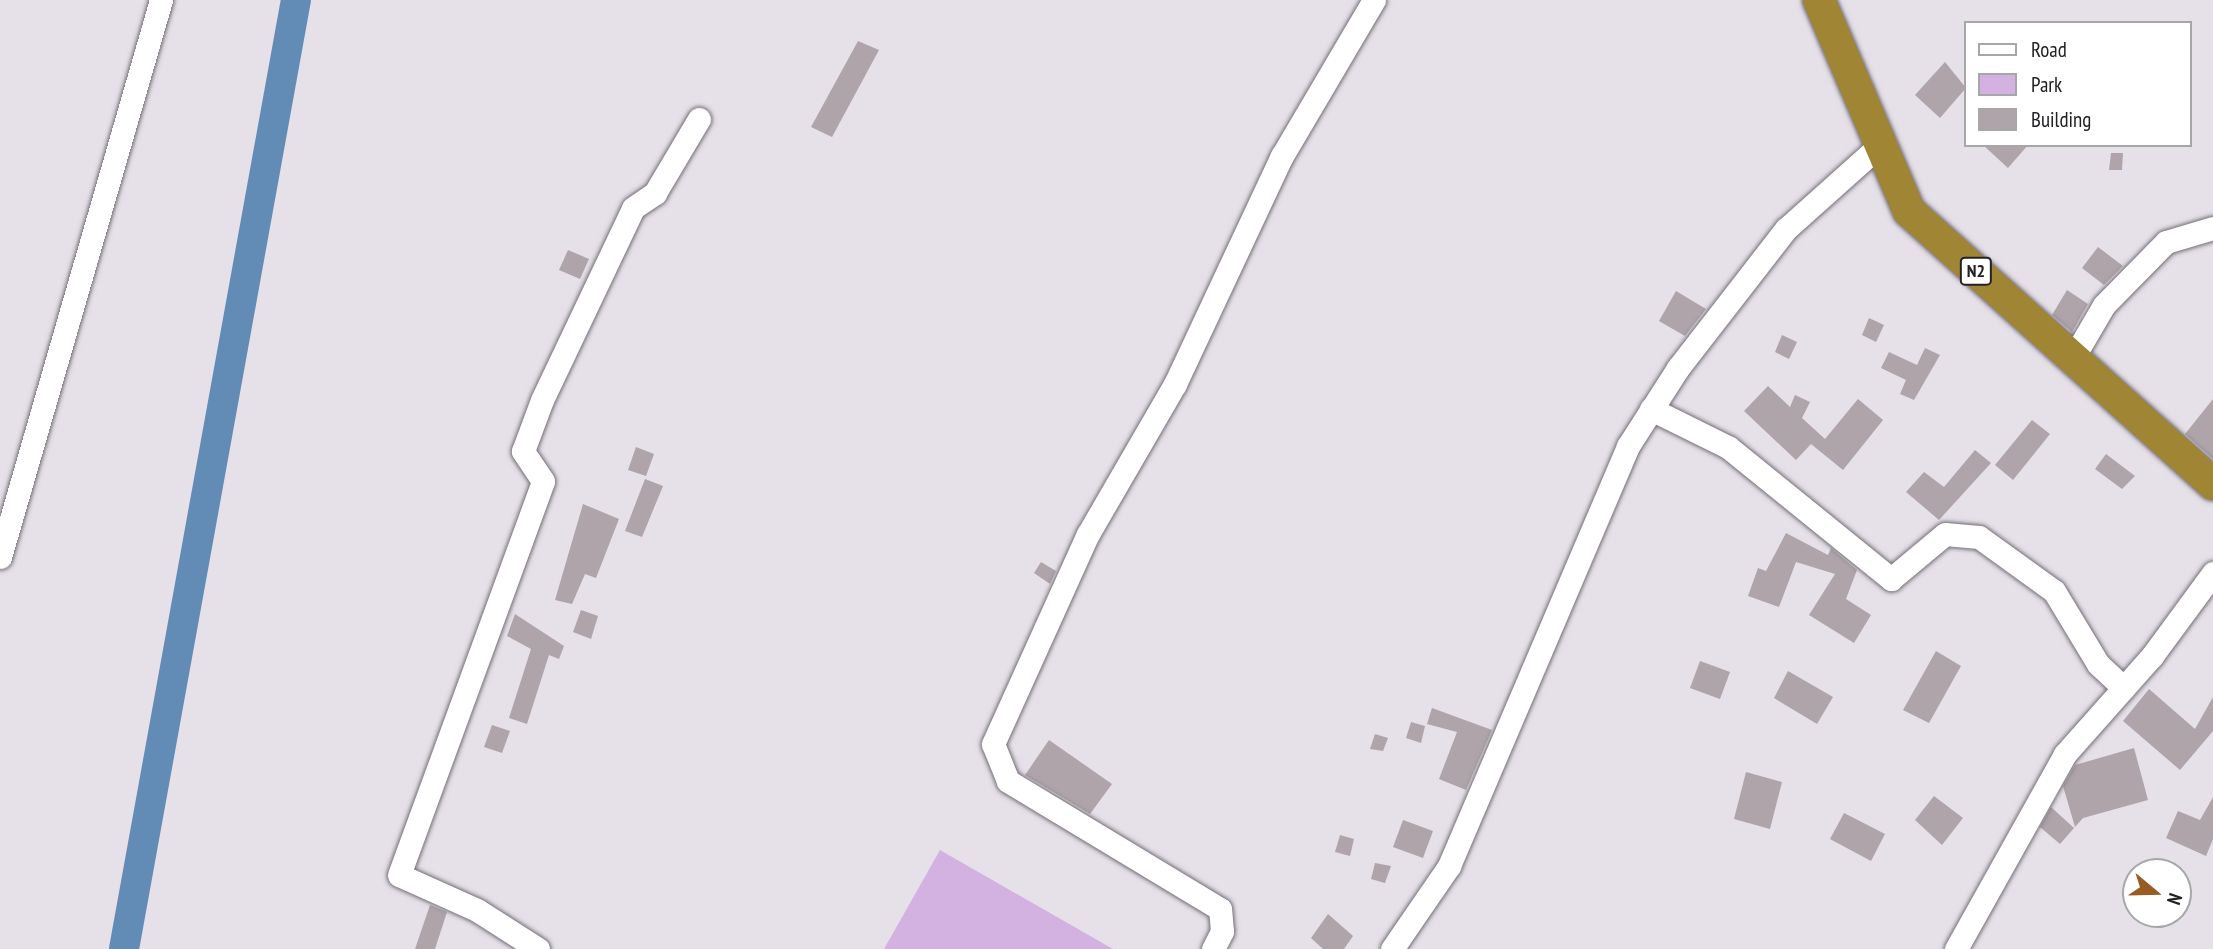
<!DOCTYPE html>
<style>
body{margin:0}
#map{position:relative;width:2213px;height:949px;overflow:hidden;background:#e6e0e9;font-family:"PT Sans Narrow",sans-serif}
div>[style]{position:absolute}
.green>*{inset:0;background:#d3b2e2}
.river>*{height:30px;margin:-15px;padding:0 15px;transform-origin:15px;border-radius:15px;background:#628cb6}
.building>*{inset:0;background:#aea4a9}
.roads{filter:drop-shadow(0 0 2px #746e76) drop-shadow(0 0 2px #746e76)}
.minor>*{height:23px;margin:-11.5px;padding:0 11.5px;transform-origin:11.5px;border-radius:11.5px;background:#fff}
.highway>*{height:32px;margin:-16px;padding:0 16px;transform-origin:16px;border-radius:16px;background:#a08634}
span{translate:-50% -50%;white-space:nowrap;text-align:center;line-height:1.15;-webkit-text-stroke:7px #fff;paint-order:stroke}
.shield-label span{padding:2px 5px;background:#fff;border:2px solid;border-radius:5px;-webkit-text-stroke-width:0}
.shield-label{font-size:18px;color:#242125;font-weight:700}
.legend{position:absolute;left:1964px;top:21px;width:228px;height:126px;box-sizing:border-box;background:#fff;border:2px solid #a7a6a8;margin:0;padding:9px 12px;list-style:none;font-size:21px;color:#242125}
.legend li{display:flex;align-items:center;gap:14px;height:35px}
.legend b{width:35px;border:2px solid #a7a6a8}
.north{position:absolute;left:2122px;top:858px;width:70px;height:70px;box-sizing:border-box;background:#fff;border:2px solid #a7a6a8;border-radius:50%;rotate:109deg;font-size:19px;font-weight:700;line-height:28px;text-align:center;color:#242125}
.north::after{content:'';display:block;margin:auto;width:24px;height:32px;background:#995b21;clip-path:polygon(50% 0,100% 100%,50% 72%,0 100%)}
</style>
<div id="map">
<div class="green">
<div style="clip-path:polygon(940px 850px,1113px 949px,884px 949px)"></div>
</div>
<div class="river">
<div style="left:124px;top:949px;width:964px;rotate:-79.73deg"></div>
</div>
<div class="building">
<div style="clip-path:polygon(858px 41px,879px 50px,832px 137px,811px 127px)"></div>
<div style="clip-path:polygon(1945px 62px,1966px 88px,1940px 118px,1915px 95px)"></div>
<div style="clip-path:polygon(1983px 145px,2028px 145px,2008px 168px)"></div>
<div style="clip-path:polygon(2111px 153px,2123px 153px,2122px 170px,2109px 170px)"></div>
<div style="clip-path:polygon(2098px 247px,2123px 266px,2104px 285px,2082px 268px)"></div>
<div style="clip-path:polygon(568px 250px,589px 259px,580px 279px,559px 270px)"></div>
<div style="clip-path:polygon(2067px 290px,2088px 304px,2072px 332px,2052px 315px)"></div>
<div style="clip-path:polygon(1676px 291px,1706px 309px,1685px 336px,1659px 321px)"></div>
<div style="clip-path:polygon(1869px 318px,1884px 325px,1876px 342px,1862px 335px)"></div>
<div style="clip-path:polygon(1782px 335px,1797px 342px,1789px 359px,1775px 352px)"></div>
<div style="clip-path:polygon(1925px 348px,1940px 355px,1914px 400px,1900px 394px,1906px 380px,1881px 368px,1889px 352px,1917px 365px)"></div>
<div style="clip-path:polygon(1768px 386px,1790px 407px,1795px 395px,1810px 402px,1802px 418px,1825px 439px,1858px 399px,1883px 420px,1843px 470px,1811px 444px,1796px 460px,1744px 411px)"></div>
<div style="clip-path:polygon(2213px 399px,2213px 459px,2185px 434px)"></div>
<div style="clip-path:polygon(2032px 420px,2050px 434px,2013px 480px,1995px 465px)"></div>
<div style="clip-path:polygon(636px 447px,654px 454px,646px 476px,628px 470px)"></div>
<div style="clip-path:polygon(1975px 450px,1991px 463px,1939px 520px,1906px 492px,1924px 472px,1944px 487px)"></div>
<div style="clip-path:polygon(2106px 454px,2135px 476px,2122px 489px,2095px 469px)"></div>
<div style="clip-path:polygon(645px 479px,663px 486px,642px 537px,625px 531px)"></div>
<div style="clip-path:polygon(583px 504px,619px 519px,596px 578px,585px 574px,572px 604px,555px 600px)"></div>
<div style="clip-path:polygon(1786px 533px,1828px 555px,1831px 548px,1857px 570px,1846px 599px,1871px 615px,1854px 643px,1809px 615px,1835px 574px,1796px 562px,1779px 607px,1748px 596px,1758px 568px,1766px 571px)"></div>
<div style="clip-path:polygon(1041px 562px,1056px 571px,1050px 584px,1034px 573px)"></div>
<div style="clip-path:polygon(581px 610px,598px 616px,591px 639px,573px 632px)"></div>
<div style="clip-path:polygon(515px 614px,564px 646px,559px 659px,549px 655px,527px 724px,509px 718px,531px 649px,507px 636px)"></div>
<div style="clip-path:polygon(1936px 651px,1961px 666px,1929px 723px,1903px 710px)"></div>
<div style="clip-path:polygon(1700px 661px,1730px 672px,1720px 699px,1690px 688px)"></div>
<div style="clip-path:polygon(1788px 671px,1833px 697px,1817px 724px,1774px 698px)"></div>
<div style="clip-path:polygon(2149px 689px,2195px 729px,2213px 697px,2213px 731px,2180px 770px,2123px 721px)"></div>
<div style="clip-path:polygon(1432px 708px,1492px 730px,1466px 790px,1439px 779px,1457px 732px,1427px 724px)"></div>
<div style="clip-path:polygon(1411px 722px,1425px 726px,1421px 743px,1406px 738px)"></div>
<div style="clip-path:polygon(492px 725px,510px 731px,502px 753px,484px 747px)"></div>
<div style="clip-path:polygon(1375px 734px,1388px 738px,1383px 751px,1370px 749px)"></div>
<div style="clip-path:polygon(1049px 740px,1112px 784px,1090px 814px,1025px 775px)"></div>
<div style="clip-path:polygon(2134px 748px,2148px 800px,2083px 818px,2075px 827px,2063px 786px,2075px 765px)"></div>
<div style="clip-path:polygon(1746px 772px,1782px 782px,1770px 829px,1734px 819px)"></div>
<div style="clip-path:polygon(1934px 796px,1963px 818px,1942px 845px,1915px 820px)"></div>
<div style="clip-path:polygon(2213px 797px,2213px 839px,2206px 856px,2166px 838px,2178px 811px,2200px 820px)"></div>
<div style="clip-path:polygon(2051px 807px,2074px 828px,2060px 844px,2040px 827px)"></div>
<div style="clip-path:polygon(1844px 813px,1885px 834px,1871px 861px,1830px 839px)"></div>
<div style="clip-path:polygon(1403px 820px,1433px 831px,1423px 858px,1393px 847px)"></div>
<div style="clip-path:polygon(1340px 835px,1354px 839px,1350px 856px,1335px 852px)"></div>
<div style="clip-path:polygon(1375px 863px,1391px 866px,1385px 883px,1371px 879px)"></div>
<div style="clip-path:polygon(430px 905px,447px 912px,435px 949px,415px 949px)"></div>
<div style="clip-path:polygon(1328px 914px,1353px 936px,1344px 949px,1323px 949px,1311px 938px)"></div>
</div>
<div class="roads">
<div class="minor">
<div style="left:2073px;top:358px;width:61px;rotate:-59.7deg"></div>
<div style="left:2104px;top:305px;width:88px;rotate:-45.5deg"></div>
<div style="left:2166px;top:242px;width:49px;rotate:-16.6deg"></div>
<div style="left:1651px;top:409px;width:86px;rotate:26.3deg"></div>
<div style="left:1728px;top:447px;width:210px;rotate:39deg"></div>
<div style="left:1891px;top:579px;width:70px;rotate:-39.8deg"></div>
<div style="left:1945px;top:534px;width:34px;rotate:5deg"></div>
<div style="left:1979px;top:537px;width:92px;rotate:35.8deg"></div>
<div style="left:2054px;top:591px;width:85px;rotate:58.9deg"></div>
<div style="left:2098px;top:664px;width:35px;rotate:43deg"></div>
<div style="left:0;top:557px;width:580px;rotate:-73.88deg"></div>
<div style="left:538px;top:949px;width:72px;rotate:-147.4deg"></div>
<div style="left:477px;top:910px;width:85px;rotate:-155.8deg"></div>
<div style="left:399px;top:875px;width:419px;rotate:-69.9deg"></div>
<div style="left:543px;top:481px;width:36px;rotate:-124deg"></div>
<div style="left:523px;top:451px;width:54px;rotate:-69.6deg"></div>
<div style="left:542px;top:400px;width:212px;rotate:-64.6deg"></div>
<div style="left:633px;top:208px;width:27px;rotate:-34deg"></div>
<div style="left:655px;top:193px;width:86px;rotate:-59.3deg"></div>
<div style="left:1213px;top:949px;width:20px;rotate:-63deg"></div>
<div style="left:1222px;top:931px;width:22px;rotate:-95deg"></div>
<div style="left:1220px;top:909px;width:248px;rotate:-148.9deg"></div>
<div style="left:1008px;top:781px;width:40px;rotate:-112deg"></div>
<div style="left:993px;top:744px;width:230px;rotate:-65.7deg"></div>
<div style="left:1088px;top:534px;width:173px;rotate:-59.9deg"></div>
<div style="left:1175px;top:384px;width:252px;rotate:-64.9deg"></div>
<div style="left:1282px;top:156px;width:181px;rotate:-59.5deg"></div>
<div style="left:1392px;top:949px;width:101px;rotate:-55.5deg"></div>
<div style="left:1449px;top:866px;width:457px;rotate:-66.9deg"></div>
<div style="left:1628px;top:446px;width:93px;rotate:-57.3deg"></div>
<div style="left:1678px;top:368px;width:176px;rotate:-52.2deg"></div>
<div style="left:1786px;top:229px;width:126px;rotate:-41.8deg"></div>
<div style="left:1956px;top:949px;width:223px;rotate:-60.8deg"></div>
<div style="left:2065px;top:754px;width:131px;rotate:-48.4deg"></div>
<div style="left:2152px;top:656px;width:103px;rotate:-53.7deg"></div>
</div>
<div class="highway">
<div style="left:1819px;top:0;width:229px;rotate:66.9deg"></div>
<div style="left:1909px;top:211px;width:409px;rotate:41.9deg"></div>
</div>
</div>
<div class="shield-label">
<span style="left:1976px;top:271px">N2</span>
</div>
<ul class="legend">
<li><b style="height:9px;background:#fff"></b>Road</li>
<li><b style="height:19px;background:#d3b2e2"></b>Park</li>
<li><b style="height:19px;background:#aea4a9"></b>Building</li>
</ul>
<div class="north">N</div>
</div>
